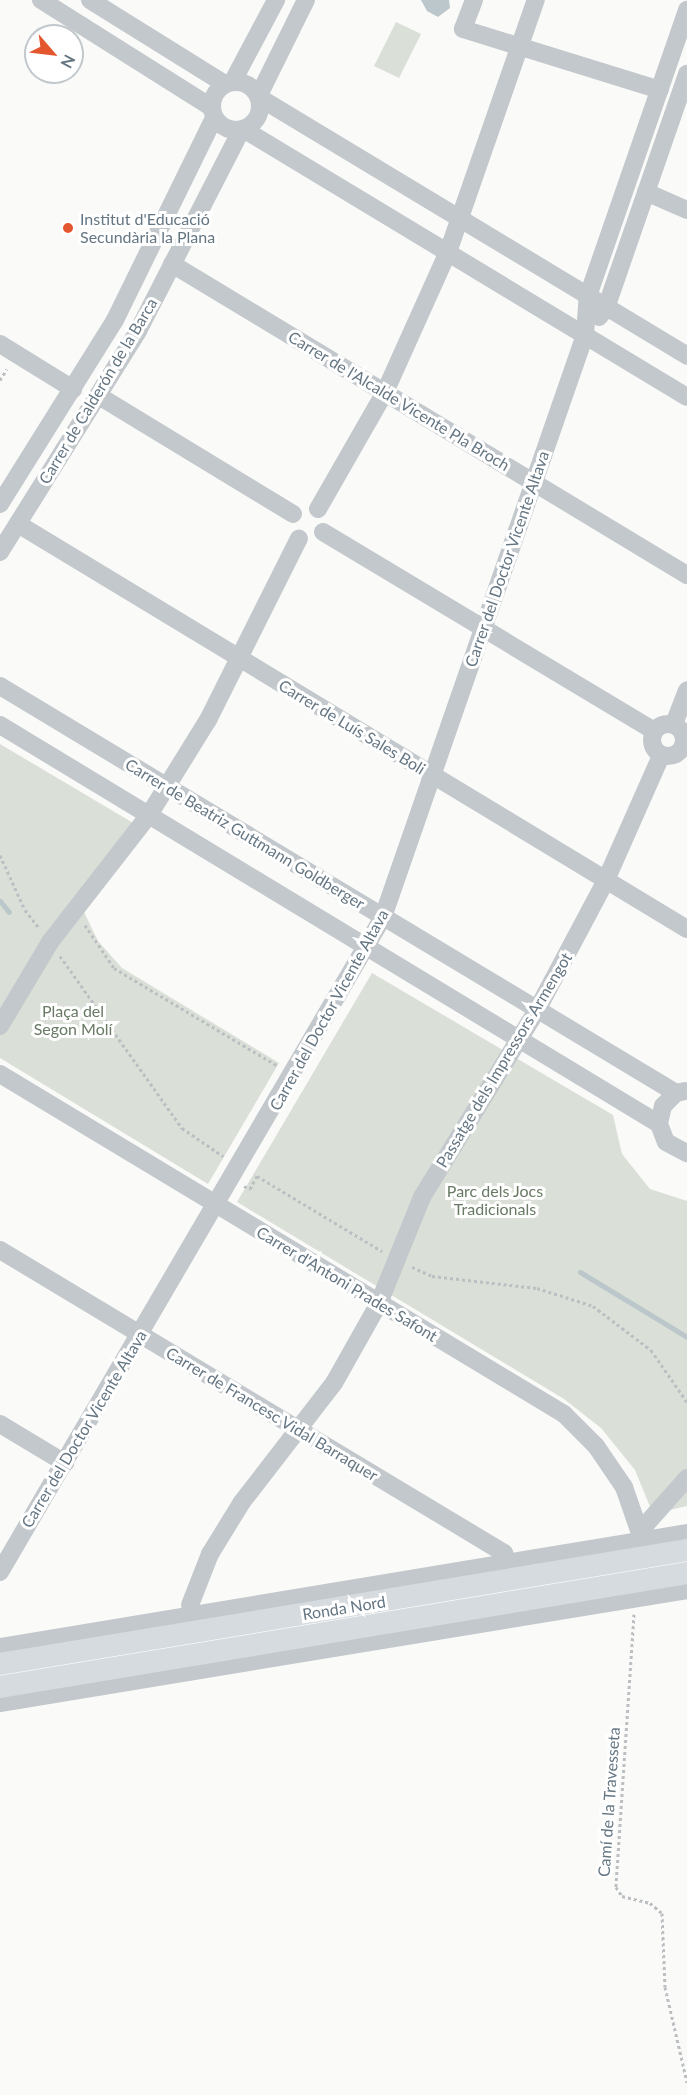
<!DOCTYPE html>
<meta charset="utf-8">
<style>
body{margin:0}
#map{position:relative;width:687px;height:2095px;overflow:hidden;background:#fafaf8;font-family:Lato,sans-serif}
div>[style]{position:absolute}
.green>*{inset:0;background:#dadfd7}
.water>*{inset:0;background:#bbc7cb}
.stream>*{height:5px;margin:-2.5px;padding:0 2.5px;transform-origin:2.5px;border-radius:2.5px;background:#bbc7cb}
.path>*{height:3px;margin-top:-1.5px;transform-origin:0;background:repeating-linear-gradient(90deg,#bbbfc2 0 3px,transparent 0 6px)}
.minor>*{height:18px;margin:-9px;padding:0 9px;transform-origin:9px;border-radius:9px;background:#c3c8cc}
.minor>.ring{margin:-9px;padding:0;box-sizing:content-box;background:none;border:18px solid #c3c8cc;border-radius:50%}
.major>*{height:22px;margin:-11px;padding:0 11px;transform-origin:11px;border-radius:11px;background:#d6dbdf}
.dots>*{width:16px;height:16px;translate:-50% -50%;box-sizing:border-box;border:3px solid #fff;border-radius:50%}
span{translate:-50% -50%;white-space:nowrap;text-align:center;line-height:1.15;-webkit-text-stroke:6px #fff;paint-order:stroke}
.poi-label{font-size:16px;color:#657683}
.left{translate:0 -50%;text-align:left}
.street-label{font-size:16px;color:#657683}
.park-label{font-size:16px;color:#687a64}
.north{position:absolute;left:24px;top:24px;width:60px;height:60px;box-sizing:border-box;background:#fff;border:2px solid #c1c8cd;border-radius:50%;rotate:118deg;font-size:16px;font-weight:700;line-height:24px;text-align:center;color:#657683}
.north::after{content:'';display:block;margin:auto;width:21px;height:27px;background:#e4572e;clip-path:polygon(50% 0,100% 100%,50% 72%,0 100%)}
</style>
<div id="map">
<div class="green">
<div style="clip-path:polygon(396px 22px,421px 34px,399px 78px,374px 66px)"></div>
<div style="clip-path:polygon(0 744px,145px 830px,83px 910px,98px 941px,122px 968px,279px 1063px,208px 1184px,0 1058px)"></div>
<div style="clip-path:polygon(372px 973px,613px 1115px,622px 1154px,650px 1189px,687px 1201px,687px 1506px,653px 1514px,635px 1470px,601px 1428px,564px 1399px,237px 1202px)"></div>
</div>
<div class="water">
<div style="clip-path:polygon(421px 0,449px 0,450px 8px,438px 17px,427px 11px)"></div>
</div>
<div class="stream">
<div style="left:0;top:901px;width:14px;rotate:51deg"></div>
<div style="left:580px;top:1272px;width:125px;rotate:31.3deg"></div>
</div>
<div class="path">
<div style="left:0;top:380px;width:13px;rotate:-58deg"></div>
<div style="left:0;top:855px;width:60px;rotate:65.6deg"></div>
<div style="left:25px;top:910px;width:24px;rotate:52deg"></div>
<div style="left:85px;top:925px;width:52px;rotate:56deg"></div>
<div style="left:114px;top:968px;width:191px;rotate:30.9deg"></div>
<div style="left:60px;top:956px;width:211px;rotate:54.7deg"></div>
<div style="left:182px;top:1128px;width:50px;rotate:34.3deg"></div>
<div style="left:244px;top:1186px;width:7px;rotate:27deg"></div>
<div style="left:250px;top:1189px;width:15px;rotate:-62deg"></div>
<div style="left:257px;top:1176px;width:146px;rotate:31deg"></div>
<div style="left:412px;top:1267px;width:22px;rotate:24deg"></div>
<div style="left:432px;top:1276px;width:106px;rotate:6.5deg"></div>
<div style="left:537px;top:1288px;width:59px;rotate:17.8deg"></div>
<div style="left:593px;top:1306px;width:73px;rotate:37.2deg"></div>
<div style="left:651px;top:1350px;width:63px;rotate:55.3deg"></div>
<div style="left:634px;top:1614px;width:274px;rotate:93.8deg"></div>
<div style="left:616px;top:1887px;width:11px;rotate:56deg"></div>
<div style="left:622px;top:1896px;width:29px;rotate:14deg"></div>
<div style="left:650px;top:1903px;width:16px;rotate:40deg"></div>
<div style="left:662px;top:1913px;width:74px;rotate:87.7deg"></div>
<div style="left:665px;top:1987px;width:98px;rotate:77deg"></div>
</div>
<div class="minor">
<div style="left:41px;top:0;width:201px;rotate:32.2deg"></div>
<div style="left:90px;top:0;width:159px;rotate:31.9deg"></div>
<div style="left:474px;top:0;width:31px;rotate:111deg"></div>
<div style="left:463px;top:29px;width:206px;rotate:17.2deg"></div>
<div style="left:233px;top:81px;width:92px;rotate:-62deg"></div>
<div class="ring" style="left:212px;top:82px;width:30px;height:30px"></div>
<div style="left:259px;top:95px;width:106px;rotate:-63.7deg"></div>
<div style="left:260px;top:98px;width:499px;rotate:31.1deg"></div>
<div style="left:245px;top:130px;width:516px;rotate:31.14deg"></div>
<div style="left:646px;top:192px;width:45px;rotate:23.7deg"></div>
<div style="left:172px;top:264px;width:602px;rotate:31.13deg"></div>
<div style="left:599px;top:317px;width:11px;rotate:-52deg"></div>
<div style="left:606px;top:308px;width:248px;rotate:-70.9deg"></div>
<div style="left:0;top:344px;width:86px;rotate:31.7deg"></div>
<div style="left:99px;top:396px;width:227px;rotate:31.3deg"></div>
<div style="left:0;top:504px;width:217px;rotate:-58deg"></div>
<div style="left:115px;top:320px;width:225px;rotate:-63.9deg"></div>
<div style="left:318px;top:509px;width:135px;rotate:-60.2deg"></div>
<div style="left:385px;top:392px;width:154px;rotate:-65.8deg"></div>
<div style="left:448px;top:252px;width:267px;rotate:-70.8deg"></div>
<div style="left:18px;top:524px;width:782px;rotate:31.19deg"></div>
<div style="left:323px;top:532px;width:386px;rotate:31deg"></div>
<div style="left:0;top:552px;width:261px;rotate:-58deg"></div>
<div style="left:138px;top:331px;width:225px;rotate:-62.8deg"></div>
<div style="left:0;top:686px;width:789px;rotate:31.05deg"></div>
<div class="ring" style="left:652px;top:724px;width:14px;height:14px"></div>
<div style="left:674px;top:724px;width:36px;rotate:-69deg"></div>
<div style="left:0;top:725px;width:770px;rotate:31.19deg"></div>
<div style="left:0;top:1026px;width:98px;rotate:-59.2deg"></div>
<div style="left:50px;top:942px;width:161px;rotate:-52.1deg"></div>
<div style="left:149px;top:815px;width:112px;rotate:-58.2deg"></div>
<div style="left:208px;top:720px;width:203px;rotate:-63.4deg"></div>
<div style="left:0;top:1074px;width:659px;rotate:31.08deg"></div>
<div style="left:564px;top:1414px;width:45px;rotate:45deg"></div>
<div style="left:596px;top:1446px;width:50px;rotate:55.7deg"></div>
<div style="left:624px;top:1487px;width:58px;rotate:70.9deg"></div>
<div style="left:685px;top:1091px;width:9px;rotate:167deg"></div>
<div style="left:676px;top:1093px;width:18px;rotate:135deg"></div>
<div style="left:663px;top:1106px;width:18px;rotate:103deg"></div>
<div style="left:659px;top:1124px;width:19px;rotate:69deg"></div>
<div style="left:666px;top:1142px;width:24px;rotate:28deg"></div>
<div style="left:0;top:1250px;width:588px;rotate:31.01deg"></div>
<div style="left:504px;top:1553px;width:10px;rotate:73deg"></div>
<div style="left:0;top:1424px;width:76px;rotate:31deg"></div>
<div style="left:640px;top:1531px;width:71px;rotate:-48.4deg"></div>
<div style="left:0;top:1572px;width:759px;rotate:-59.68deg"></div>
<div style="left:383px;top:917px;width:616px;rotate:-70.86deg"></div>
<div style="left:585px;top:335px;width:39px;rotate:-86deg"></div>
<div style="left:588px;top:296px;width:303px;rotate:-70.9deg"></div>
<div style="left:190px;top:1605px;width:55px;rotate:-68.6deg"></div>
<div style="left:210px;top:1554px;width:61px;rotate:-58.4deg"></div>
<div style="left:242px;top:1502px;width:150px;rotate:-52.3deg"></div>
<div style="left:334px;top:1383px;width:92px;rotate:-60.6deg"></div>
<div style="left:379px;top:1303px;width:114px;rotate:-67.9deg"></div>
<div style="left:422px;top:1197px;width:220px;rotate:-58.4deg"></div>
<div style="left:537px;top:1010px;width:147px;rotate:-62deg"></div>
<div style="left:606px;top:880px;width:136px;rotate:-66.1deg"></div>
<div style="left:0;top:1647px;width:696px;rotate:-9.42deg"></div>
<div style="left:0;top:1703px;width:696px;rotate:-9.34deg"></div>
</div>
<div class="major">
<div style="left:0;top:1664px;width:696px;rotate:-9.42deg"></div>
<div style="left:0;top:1687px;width:696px;rotate:-9.42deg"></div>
</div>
<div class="dots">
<div style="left:68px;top:228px;background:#e4572e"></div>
</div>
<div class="poi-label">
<span class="left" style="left:80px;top:228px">Institut d'Educació<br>Secundària la Plana</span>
</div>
<div class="street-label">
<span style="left:98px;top:391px;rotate:-59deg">Carrer de Calderón de la Barca</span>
<span style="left:399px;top:401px;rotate:31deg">Carrer de l'Alcalde Vicente Pla Broch</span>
<span style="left:507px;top:559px;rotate:-71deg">Carrer del Doctor Vicente Altava</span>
<span style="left:352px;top:727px;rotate:31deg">Carrer de Luís Sales Boli</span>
<span style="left:245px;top:834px;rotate:31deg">Carrer de Beatriz Guttmann Goldberger</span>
<span style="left:329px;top:1010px;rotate:-61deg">Carrer del Doctor Vicente Altava</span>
<span style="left:504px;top:1060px;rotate:-59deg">Passatge dels Impressors Armengot</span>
<span style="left:347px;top:1284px;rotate:31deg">Carrer d'Antoni Prades Safont</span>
<span style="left:272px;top:1414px;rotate:31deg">Carrer de Francesc Vidal Barraquer</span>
<span style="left:84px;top:1429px;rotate:-59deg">Carrer del Doctor Vicente Altava</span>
<span style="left:344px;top:1608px;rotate:-9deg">Ronda Nord</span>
<span style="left:609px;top:1802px;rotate:-86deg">Camí de la Travesseta</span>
</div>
<div class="park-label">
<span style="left:73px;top:1020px">Plaça del<br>Segon Molí</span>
<span style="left:495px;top:1200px">Parc dels Jocs<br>Tradicionals</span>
</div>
<div class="north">N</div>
</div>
